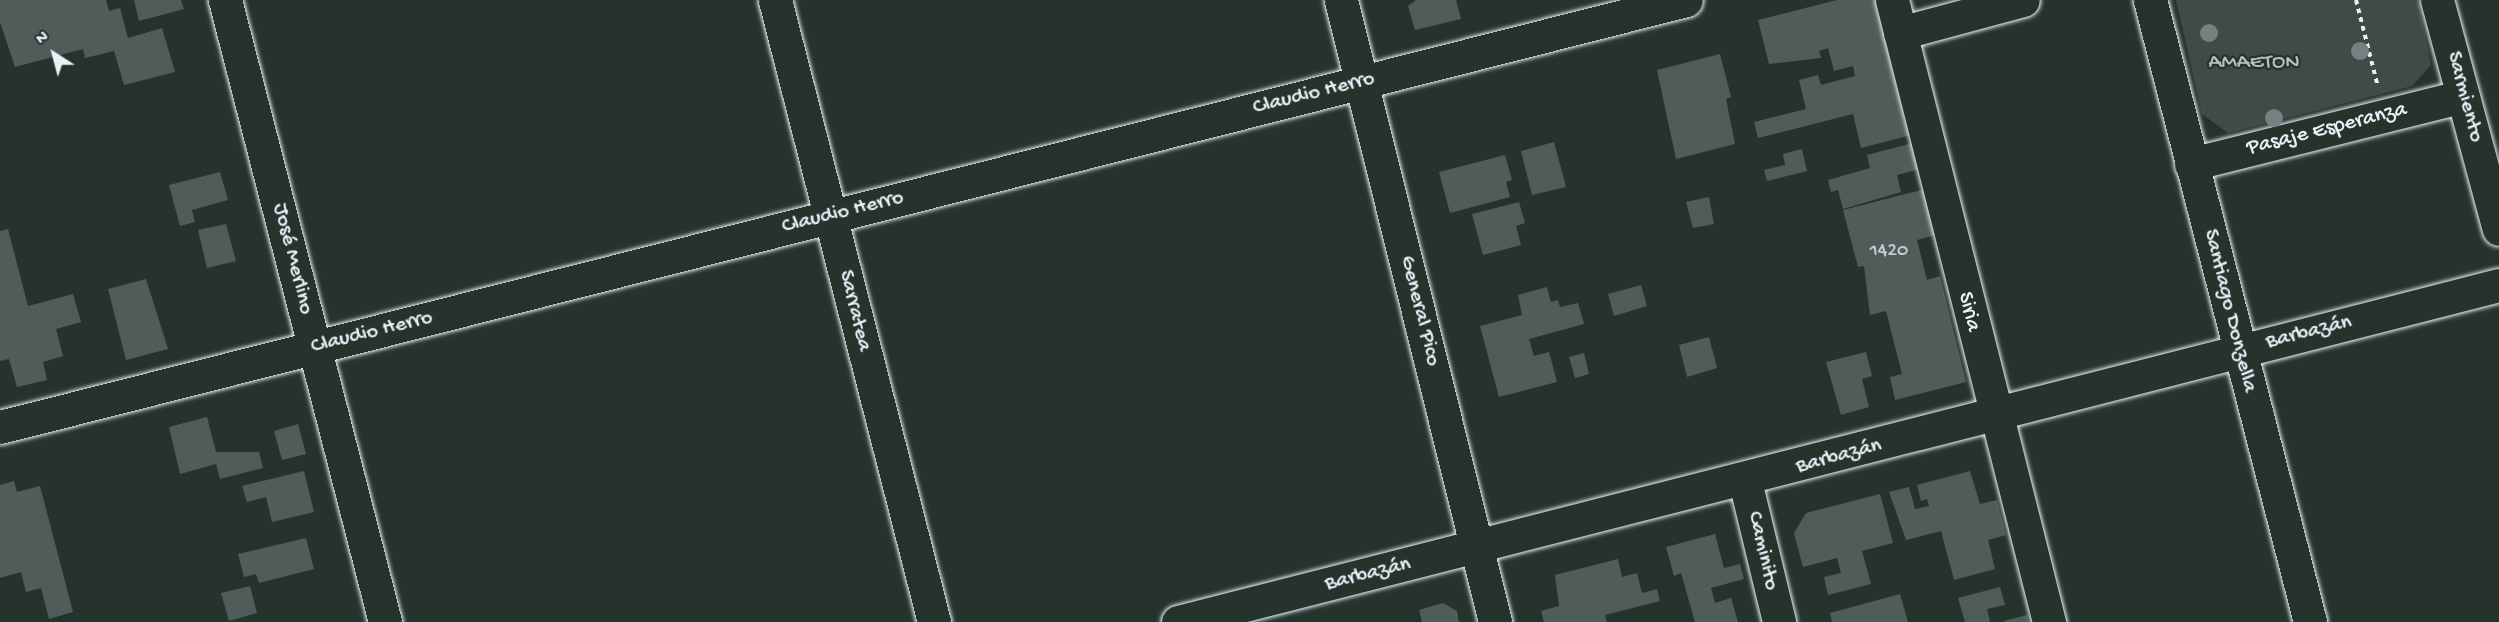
<!DOCTYPE html>
<meta charset="utf-8">
<style>
body{margin:0}
#map{position:relative;width:2499px;height:622px;overflow:hidden;background:#26332d;font-family:"Gochi Hand",sans-serif}
div>[style]{position:absolute}
.green>*{inset:0;background:#3e4b47}
.building>*{inset:0;background:#505c59}
.path>*{height:4px;margin-top:-2px;transform-origin:0;background:repeating-linear-gradient(90deg,#e8f1f8 0 4.5px,transparent 0 9px)}
.roads{filter:drop-shadow(0 0 2px #e8f1f8) drop-shadow(0 0 2px #e8f1f8)}
.minor>*{height:33px;margin:-16.5px;padding:0 16.5px;transform-origin:16.5px;border-radius:16.5px;background:#26332d}
.trees>*{width:18px;height:18px;margin:-9px;border-radius:50%;background:#758080}
span{translate:-50% -50%;white-space:nowrap;text-align:center;line-height:1.15;-webkit-text-stroke:4.5px #26332d;paint-order:stroke}
.number-label{font-size:20px;color:#c2ccd0}
.number-label span{-webkit-text-stroke-width:0}
.park-label{font-size:22px;color:#b5bfc3}
.street-label{font-size:22px;color:#e8f1f8}
.north{position:absolute;left:24px;top:24px;width:60px;height:60px;-webkit-text-stroke:4px #26332d;paint-order:stroke;rotate:324deg;font-size:16px;font-weight:700;line-height:24px;text-align:center;color:#e8f1f8}
.north::after{content:'';display:block;margin:auto;width:21px;height:27px;background:#e8f1f8;clip-path:polygon(50% 0,100% 100%,50% 72%,0 100%)}
</style>
<div id="map">
<div class="green">
<div style="clip-path:polygon(2176px 0,2418px 0,2431px 65px,2412px 86px,2228px 133px,2202px 114px)"></div>
</div>
<div class="building">
<div style="clip-path:polygon(0 0,106px 0,109px 11px,120px 8px,128px 38px,162px 28px,175px 72px,124px 85px,114px 51px,85px 58px,83px 49px,15px 67px,0 22px)"></div>
<div style="clip-path:polygon(134px 0,181px 0,184px 9px,139px 21px)"></div>
<div style="clip-path:polygon(1416px 0,1456px 0,1461px 19px,1415px 30px,1408px 6px)"></div>
<div style="clip-path:polygon(1837px 0,1877px 0,1911px 135px,1861px 148px,1853px 114px,1758px 138px,1754px 122px,1806px 109px,1799px 80px,1818px 75px,1821px 85px,1855px 76px,1853px 66px,1834px 71px,1828px 48px,1819px 51px,1821px 58px,1769px 64px,1758px 20px)"></div>
<div style="clip-path:polygon(1720px 54px,1731px 97px,1726px 99px,1735px 144px,1676px 159px,1657px 70px)"></div>
<div style="clip-path:polygon(1554px 142px,1566px 187px,1532px 195px,1521px 151px)"></div>
<div style="clip-path:polygon(1913px 143px,1920px 169px,1897px 175px,1901px 192px,1843px 209px,1838px 190px,1831px 192px,1828px 180px,1870px 168px,1867px 155px)"></div>
<div style="clip-path:polygon(1802px 149px,1807px 171px,1767px 181px,1764px 170px,1785px 165px,1783px 154px)"></div>
<div style="clip-path:polygon(1505px 155px,1512px 180px,1506px 182px,1510px 197px,1450px 213px,1439px 172px)"></div>
<div style="clip-path:polygon(220px 172px,228px 200px,192px 210px,195px 222px,180px 226px,169px 185px)"></div>
<div style="clip-path:polygon(1925px 189px,1936px 235px,1917px 240px,1927px 280px,1940px 276px,1966px 382px,1895px 400px,1890px 377px,1902px 374px,1886px 311px,1870px 315px,1864px 266px,1858px 267px,1843px 210px)"></div>
<div style="clip-path:polygon(1709px 197px,1714px 224px,1693px 228px,1686px 202px)"></div>
<div style="clip-path:polygon(1519px 202px,1525px 223px,1516px 226px,1521px 245px,1483px 255px,1472px 214px)"></div>
<div style="clip-path:polygon(226px 224px,236px 261px,207px 268px,198px 230px)"></div>
<div style="clip-path:polygon(8px 229px,28px 306px,73px 294px,81px 322px,56px 329px,63px 356px,43px 362px,47px 380px,17px 387px,9px 359px,0 361px,0 231px)"></div>
<div style="clip-path:polygon(146px 279px,168px 349px,126px 360px,108px 289px)"></div>
<div style="clip-path:polygon(1641px 285px,1647px 306px,1614px 316px,1608px 294px)"></div>
<div style="clip-path:polygon(1547px 287px,1551px 302px,1558px 300px,1560px 307px,1578px 303px,1584px 324px,1529px 339px,1534px 356px,1549px 352px,1557px 382px,1499px 397px,1480px 326px,1522px 315px,1518px 295px)"></div>
<div style="clip-path:polygon(1709px 337px,1717px 368px,1687px 377px,1679px 345px)"></div>
<div style="clip-path:polygon(1866px 352px,1872px 376px,1862px 379px,1869px 407px,1841px 415px,1826px 362px)"></div>
<div style="clip-path:polygon(1584px 353px,1589px 374px,1575px 378px,1569px 357px)"></div>
<div style="clip-path:polygon(207px 417px,216px 452px,259px 452px,263px 468px,220px 479px,216px 464px,180px 474px,169px 427px)"></div>
<div style="clip-path:polygon(298px 424px,306px 454px,282px 460px,274px 431px)"></div>
<div style="clip-path:polygon(304px 471px,314px 512px,272px 522px,266px 497px,247px 502px,242px 486px)"></div>
<div style="clip-path:polygon(1970px 471px,1980px 504px,1997px 500px,2006px 535px,1988px 540px,1995px 569px,1954px 580px,1941px 531px,1906px 540px,1889px 492px,1909px 487px,1915px 509px,1929px 506px,1927px 499px,1921px 501px,1917px 485px)"></div>
<div style="clip-path:polygon(14px 481px,17px 492px,40px 486px,73px 612px,49px 619px,41px 588px,26px 592px,21px 572px,0 578px,0 485px)"></div>
<div style="clip-path:polygon(1880px 494px,1893px 543px,1862px 551px,1871px 584px,1828px 595px,1824px 577px,1841px 573px,1837px 558px,1803px 567px,1794px 533px,1806px 513px)"></div>
<div style="clip-path:polygon(1715px 534px,1724px 568px,1740px 564px,1744px 579px,1711px 588px,1715px 603px,1731px 598px,1738px 622px,1695px 622px,1681px 573px,1674px 576px,1666px 547px)"></div>
<div style="clip-path:polygon(306px 538px,314px 569px,259px 583px,256px 574px,244px 577px,238px 554px)"></div>
<div style="clip-path:polygon(1618px 559px,1622px 577px,1637px 573px,1642px 593px,1657px 589px,1660px 601px,1605px 615px,1607px 622px,1544px 622px,1541px 611px,1559px 606px,1555px 575px)"></div>
<div style="clip-path:polygon(250px 586px,257px 613px,229px 621px,221px 593px)"></div>
<div style="clip-path:polygon(2000px 587px,2005px 605px,1987px 609px,1990px 622px,1965px 622px,1958px 598px)"></div>
<div style="clip-path:polygon(1900px 594px,1908px 622px,1832px 622px,1830px 613px)"></div>
<div style="clip-path:polygon(1443px 603px,1457px 611px,1459px 622px,1422px 622px,1419px 610px)"></div>
<div style="clip-path:polygon(2027px 615px,2028px 622px,2004px 622px,2004px 621px)"></div>
</div>
<div class="path">
<div style="left:2356px;top:0;width:86px;rotate:75.8deg"></div>
</div>
<div class="roads">
<div class="minor">
<div style="left:225px;top:0;width:642px;rotate:75.57deg"></div>
<div style="left:775px;top:0;width:642px;rotate:75.66deg"></div>
<div style="left:1341px;top:0;width:641px;rotate:76.09deg"></div>
<div style="left:1892px;top:0;width:642px;rotate:75.83deg"></div>
<div style="left:2150px;top:0;width:642px;rotate:75.57deg"></div>
<div style="left:2437px;top:0;width:237px;rotate:74.9deg"></div>
<div style="left:1900px;top:33px;width:127px;rotate:-15deg"></div>
<div style="left:2191px;top:164px;width:280px;rotate:-14deg"></div>
<div style="left:0;top:427px;width:1739px;rotate:-14.21deg"></div>
<div style="left:1745px;top:481px;width:145px;rotate:76.4deg"></div>
<div style="left:1178px;top:622px;width:1363px;rotate:-14.31deg"></div>
</div>
</div>
<div class="trees">
<div style="left:2209px;top:33px"></div>
<div style="left:2360px;top:51px"></div>
<div style="left:2274px;top:118px"></div>
</div>
<div class="number-label">
<span style="left:1889px;top:251px">1420</span>
</div>
<div class="park-label">
<span style="left:2254px;top:64px">AMAETON</span>
</div>
<div class="street-label">
<span style="left:1314px;top:94px;rotate:-14deg">Claudio Herro</span>
<span style="left:2464px;top:97px;rotate:75deg">Sarmiento</span>
<span style="left:2327px;top:130px;rotate:-14deg">Pasaje Esperanza</span>
<span style="left:843px;top:213px;rotate:-14deg">Claudio Herro</span>
<span style="left:292px;top:259px;rotate:76deg">José Merlino</span>
<span style="left:854px;top:311px;rotate:76deg">Sarratea</span>
<span style="left:1419px;top:311px;rotate:76deg">General Pico</span>
<span style="left:2229px;top:311px;rotate:76deg">Santiago Donzella</span>
<span style="left:1968px;top:312px;rotate:76deg">Siria</span>
<span style="left:372px;top:333px;rotate:-14deg">Claudio Herro</span>
<span style="left:2309px;top:333px;rotate:-14deg">Barbazán</span>
<span style="left:1839px;top:457px;rotate:-15deg">Barbazán</span>
<span style="left:1762px;top:551px;rotate:77deg">Caminito</span>
<span style="left:1368px;top:575px;rotate:-14deg">Barbazán</span>
</div>
<div class="north">N</div>
</div>
